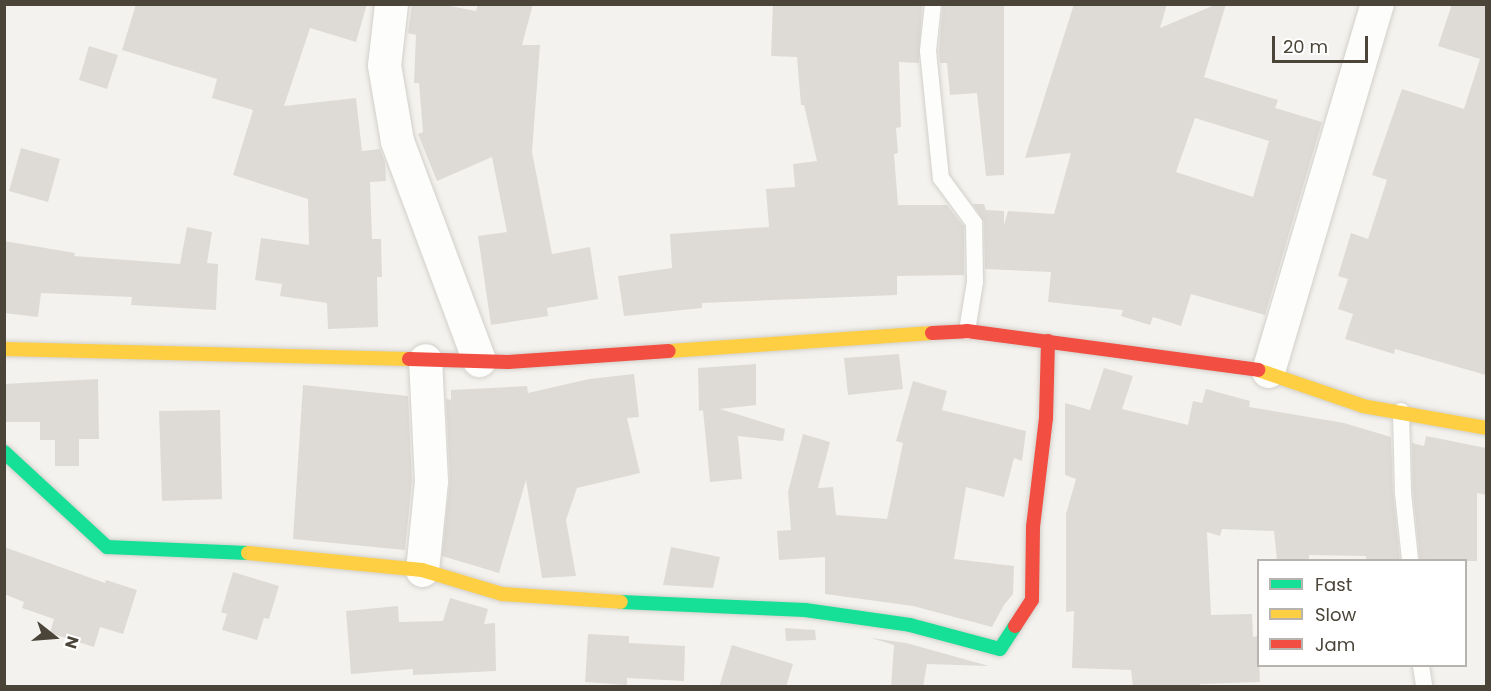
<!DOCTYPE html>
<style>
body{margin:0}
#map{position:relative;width:1491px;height:691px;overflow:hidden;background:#f4f2ee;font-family:Poppins,sans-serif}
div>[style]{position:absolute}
.building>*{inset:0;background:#dedbd6}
.roads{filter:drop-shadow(0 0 2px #d2d0cb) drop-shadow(0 0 2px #d2d0cb)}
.lane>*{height:16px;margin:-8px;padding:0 8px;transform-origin:8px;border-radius:8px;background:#fdfdfc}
.street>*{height:33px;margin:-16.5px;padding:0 16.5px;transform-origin:16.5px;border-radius:16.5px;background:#fdfdfc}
.fast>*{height:14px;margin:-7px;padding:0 7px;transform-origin:7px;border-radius:7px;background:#16e098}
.slow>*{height:14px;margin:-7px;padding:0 7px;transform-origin:7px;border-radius:7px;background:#ffcf43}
.jam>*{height:14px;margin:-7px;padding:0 7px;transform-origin:7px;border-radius:7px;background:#f24e42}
span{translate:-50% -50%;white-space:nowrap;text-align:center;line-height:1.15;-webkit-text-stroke:4.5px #fff;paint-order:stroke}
.frame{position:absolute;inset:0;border:6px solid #4b4439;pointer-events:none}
.legend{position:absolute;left:1257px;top:559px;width:210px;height:108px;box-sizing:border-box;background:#fff;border:2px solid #b7b4b0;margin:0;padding:8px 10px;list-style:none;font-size:18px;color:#4b4439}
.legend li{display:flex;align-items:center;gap:12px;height:30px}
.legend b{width:30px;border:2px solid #b7b4b0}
.north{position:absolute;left:24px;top:607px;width:60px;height:60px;-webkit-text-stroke:4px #fff;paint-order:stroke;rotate:107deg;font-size:16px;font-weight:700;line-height:24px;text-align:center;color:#4b4439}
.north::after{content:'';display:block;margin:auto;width:21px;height:27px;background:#4b4439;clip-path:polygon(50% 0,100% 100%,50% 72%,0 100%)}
.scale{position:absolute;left:1272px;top:36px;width:96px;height:27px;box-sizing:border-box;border:3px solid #4b4439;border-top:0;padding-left:8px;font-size:18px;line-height:21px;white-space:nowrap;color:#4b4439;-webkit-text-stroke:4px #fff;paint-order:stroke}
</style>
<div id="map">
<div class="building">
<div style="clip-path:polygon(136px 4px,367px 4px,356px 42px,310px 28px,284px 106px,356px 98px,362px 151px,380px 149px,385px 162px,386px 181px,370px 182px,372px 239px,381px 239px,382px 277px,377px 277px,378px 327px,328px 329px,327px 303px,280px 296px,282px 284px,255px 280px,261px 238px,309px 245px,308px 199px,233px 175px,253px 110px,212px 98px,217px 79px,122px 50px)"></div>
<div style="clip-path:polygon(412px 4px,439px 4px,476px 11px,478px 4px,533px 4px,522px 45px,540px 45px,532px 152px,552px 254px,590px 247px,598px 299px,547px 308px,548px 316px,491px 325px,478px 236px,507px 232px,492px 157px,437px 181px,418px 134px,423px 132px,419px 83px,414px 83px,416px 35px,408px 33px)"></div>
<div style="clip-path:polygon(773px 4px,922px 4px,919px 63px,899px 62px,901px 127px,896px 128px,898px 153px,894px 154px,898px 205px,947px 205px,964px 227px,964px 275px,897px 276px,897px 295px,702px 303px,702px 308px,624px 316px,618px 276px,672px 268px,670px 234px,769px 227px,766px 189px,795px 187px,793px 164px,817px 161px,804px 105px,801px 105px,797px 57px,771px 56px)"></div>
<div style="clip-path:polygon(943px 4px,1004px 4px,1004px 175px,986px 176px,977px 93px,950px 95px,947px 63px,940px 63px,939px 51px)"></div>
<div style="clip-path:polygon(evenodd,1074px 4px,1167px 4px,1160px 28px,1217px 4px,1226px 4px,1204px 77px,1278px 100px,1275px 108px,1322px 122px,1265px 315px,1191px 294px,1181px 326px,1153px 317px,1150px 325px,1121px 316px,1123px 310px,1048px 302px,1051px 272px,985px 269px,984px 222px,973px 204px,984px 204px,986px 210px,1004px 211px,1004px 225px,1008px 211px,1054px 214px,1071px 153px,1025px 158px,1074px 4px,1195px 118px,1269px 141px,1253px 197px,1176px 172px,1195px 118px)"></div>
<div style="clip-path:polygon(1452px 4px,1486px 4px,1486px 375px,1395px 349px,1394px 354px,1345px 339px,1353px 314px,1338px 309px,1348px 279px,1338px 276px,1351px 233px,1368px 239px,1387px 180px,1372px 175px,1402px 89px,1464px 109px,1480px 59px,1438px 46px)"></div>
<div style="clip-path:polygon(89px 46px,118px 55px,107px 89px,79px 80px)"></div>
<div style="clip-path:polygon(21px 148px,60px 159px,48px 202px,9px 191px)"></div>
<div style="clip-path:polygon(187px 227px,212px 232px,207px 263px,218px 264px,216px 310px,131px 305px,132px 297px,41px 293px,38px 317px,4px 313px,4px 241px,75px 253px,74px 256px,180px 264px)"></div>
<div style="clip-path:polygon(899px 354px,903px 389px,848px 395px,844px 358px)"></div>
<div style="clip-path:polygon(756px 364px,756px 405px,720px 409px,785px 429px,783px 441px,738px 436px,742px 479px,710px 482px,703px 410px,699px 411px,698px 368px)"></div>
<div style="clip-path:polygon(1104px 368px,1133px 376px,1122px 409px,1188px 425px,1193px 401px,1202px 403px,1206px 389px,1250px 401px,1249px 407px,1344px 423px,1391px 437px,1393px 494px,1400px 561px,1366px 561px,1366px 556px,1309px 555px,1309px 561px,1277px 561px,1274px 531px,1222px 529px,1220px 536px,1207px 532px,1211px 615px,1252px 614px,1253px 637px,1258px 636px,1260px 682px,1200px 684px,1200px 687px,1133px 687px,1131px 670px,1072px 668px,1074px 611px,1066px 612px,1066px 514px,1076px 479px,1065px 475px,1065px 403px,1090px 410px)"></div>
<div style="clip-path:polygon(634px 374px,639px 417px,627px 418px,640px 473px,577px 488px,566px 520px,576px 576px,542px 578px,526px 480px,499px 573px,442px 556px,450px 480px,446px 399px,451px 400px,451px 390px,527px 386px,528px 393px,589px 379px)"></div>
<div style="clip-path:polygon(98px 379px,99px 439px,79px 439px,79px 466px,55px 466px,55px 440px,40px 440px,40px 422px,5px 422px,4px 384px)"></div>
<div style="clip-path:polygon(913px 381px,947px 391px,942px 410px,1026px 431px,1022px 461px,1014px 458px,1004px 497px,966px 487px,954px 559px,1014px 566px,1013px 594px,1004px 605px,992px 627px,913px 606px,825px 594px,825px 557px,779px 560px,777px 531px,791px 530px,788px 492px,803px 434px,830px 442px,818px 488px,833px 487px,836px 515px,887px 519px,903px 443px,896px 441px)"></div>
<div style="clip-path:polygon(303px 385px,408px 396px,412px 481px,405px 550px,293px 539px)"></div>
<div style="clip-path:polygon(220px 410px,222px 499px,162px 501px,159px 411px)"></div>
<div style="clip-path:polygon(1426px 436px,1486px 448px,1486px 495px,1477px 493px,1477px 561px,1420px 561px,1413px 492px,1412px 443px,1424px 446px)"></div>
<div style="clip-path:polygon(4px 547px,105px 583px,106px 580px,137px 590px,123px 634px,100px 627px,94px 647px,50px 633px,54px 619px,22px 608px,24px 602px,4px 594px)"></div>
<div style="clip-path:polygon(671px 547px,720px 557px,713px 588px,663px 585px)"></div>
<div style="clip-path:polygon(233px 572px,279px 586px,269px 619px,264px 618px,257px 640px,222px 630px,227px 614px,221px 612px)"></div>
<div style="clip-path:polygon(450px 598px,488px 609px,484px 624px,495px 623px,496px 671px,413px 675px,413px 669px,351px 674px,346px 611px,398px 606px,399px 622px,443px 621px)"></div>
<div style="clip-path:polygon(785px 628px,815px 630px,816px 640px,786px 641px)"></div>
<div style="clip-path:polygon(588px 634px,629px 636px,629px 643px,685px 646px,684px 681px,627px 678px,627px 685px,585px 682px)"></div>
<div style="clip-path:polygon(871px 638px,906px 643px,989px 666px,927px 664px,923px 687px,891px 687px,894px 645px)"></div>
<div style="clip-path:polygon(732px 645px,793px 664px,786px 687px,719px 687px)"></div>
</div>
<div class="roads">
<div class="lane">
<div style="left:933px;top:4px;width:47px;rotate:96.1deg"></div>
<div style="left:928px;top:51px;width:128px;rotate:84.2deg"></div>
<div style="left:941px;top:178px;width:56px;rotate:53.7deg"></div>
<div style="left:974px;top:223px;width:59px;rotate:89deg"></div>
<div style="left:975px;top:282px;width:50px;rotate:99.3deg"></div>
<div style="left:1401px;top:411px;width:82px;rotate:88.6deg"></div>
<div style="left:1403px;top:493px;width:67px;rotate:84deg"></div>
<div style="left:1421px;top:666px;width:20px;rotate:81deg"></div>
</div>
<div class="street">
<div style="left:391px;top:4px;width:61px;rotate:96.5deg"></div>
<div style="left:384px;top:65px;width:77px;rotate:80.3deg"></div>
<div style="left:397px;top:141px;width:234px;rotate:69.5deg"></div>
<div style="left:1268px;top:371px;width:383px;rotate:-73.5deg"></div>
<div style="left:422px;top:570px;width:89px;rotate:-84.2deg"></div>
<div style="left:431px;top:481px;width:121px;rotate:-92.8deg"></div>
</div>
<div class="fast">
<div style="left:4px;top:452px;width:140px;rotate:42.7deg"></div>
<div style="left:107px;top:547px;width:141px;rotate:2.4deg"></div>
<div style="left:621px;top:602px;width:184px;rotate:2.5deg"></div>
<div style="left:805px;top:610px;width:106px;rotate:8.1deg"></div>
<div style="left:910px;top:625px;width:93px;rotate:14.9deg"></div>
<div style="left:1000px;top:649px;width:27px;rotate:-57deg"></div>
</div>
<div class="slow">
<div style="left:4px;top:349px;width:405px;rotate:1.4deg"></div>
<div style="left:669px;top:351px;width:264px;rotate:-3.9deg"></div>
<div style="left:1258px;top:370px;width:111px;rotate:18.9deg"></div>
<div style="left:1363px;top:406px;width:125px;rotate:10.1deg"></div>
<div style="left:248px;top:553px;width:175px;rotate:5.6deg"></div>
<div style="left:422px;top:570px;width:84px;rotate:16.7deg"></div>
<div style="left:502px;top:594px;width:119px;rotate:3.8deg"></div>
</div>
<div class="jam">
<div style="left:932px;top:333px;width:35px;rotate:-3deg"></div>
<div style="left:967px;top:331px;width:294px;rotate:7.6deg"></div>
<div style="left:409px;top:359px;width:99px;rotate:1.7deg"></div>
<div style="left:508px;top:362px;width:161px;rotate:-3.9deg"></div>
<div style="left:1015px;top:626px;width:31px;rotate:-57deg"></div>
<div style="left:1032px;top:600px;width:73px;rotate:-89.2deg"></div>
<div style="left:1033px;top:527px;width:110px;rotate:-83.2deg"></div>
<div style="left:1046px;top:418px;width:77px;rotate:-88.5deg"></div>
</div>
</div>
<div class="frame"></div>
<ul class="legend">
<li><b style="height:8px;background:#16e098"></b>Fast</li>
<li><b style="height:8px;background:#ffcf43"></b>Slow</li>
<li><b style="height:8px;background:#f24e42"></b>Jam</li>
</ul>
<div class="north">N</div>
<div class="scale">20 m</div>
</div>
